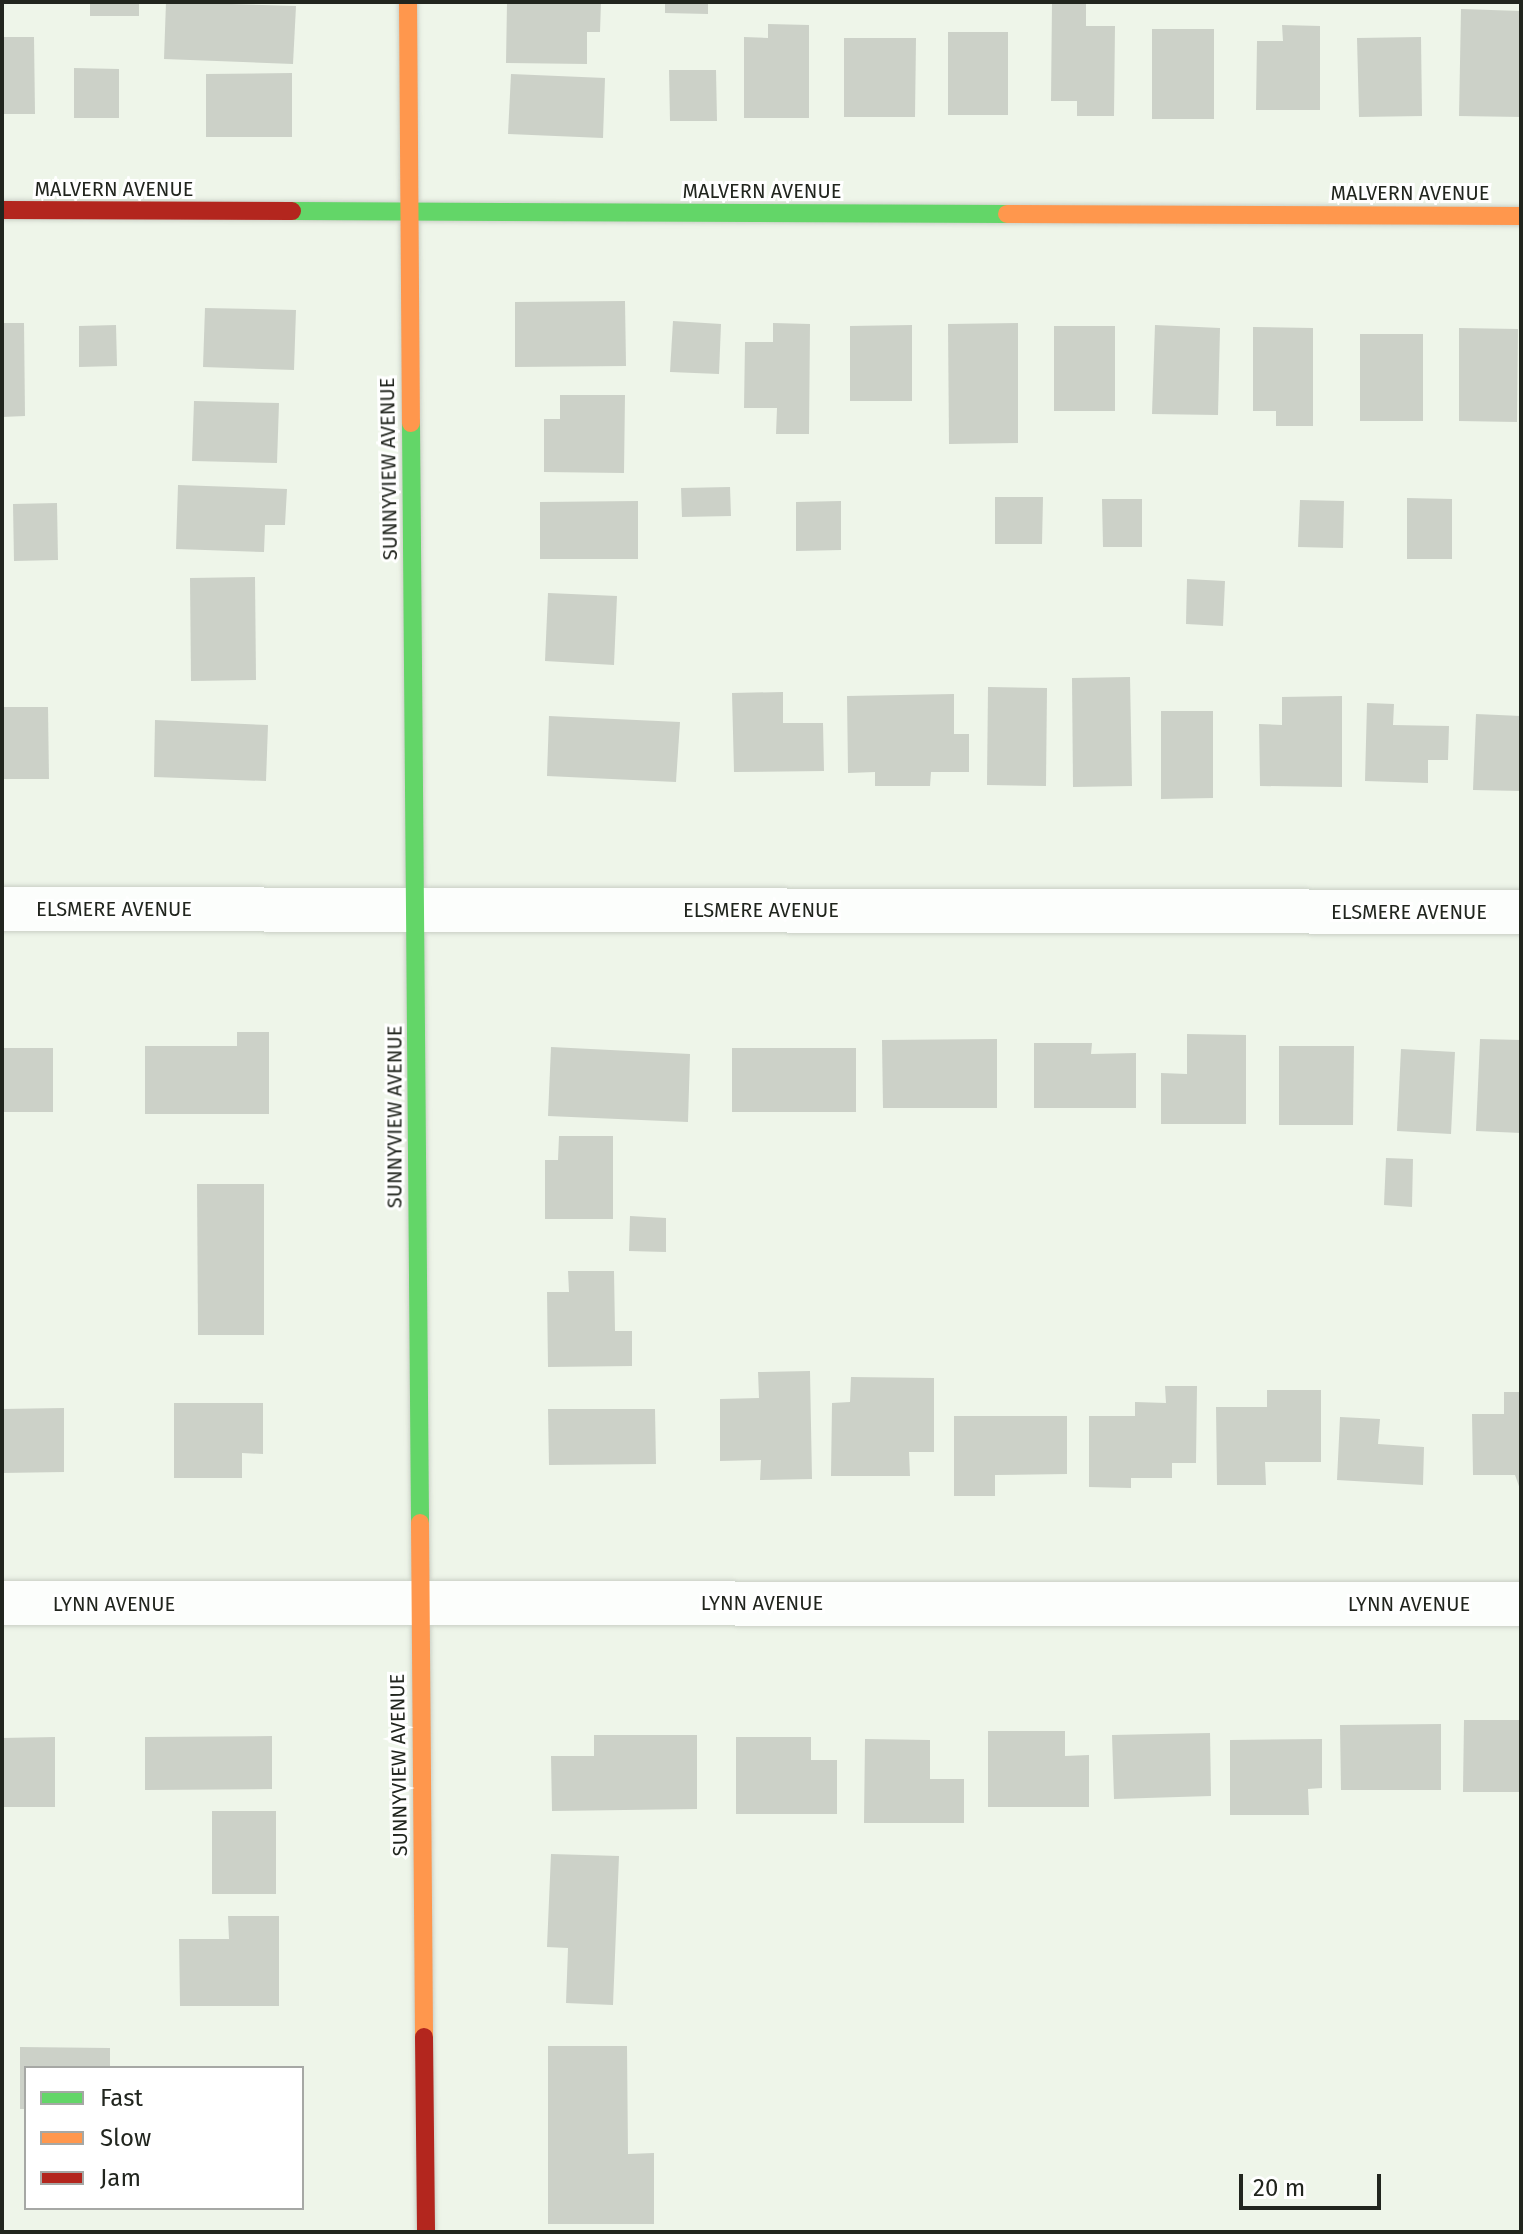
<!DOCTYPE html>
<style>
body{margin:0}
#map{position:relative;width:1523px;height:2234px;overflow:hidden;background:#eef5e9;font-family:"Fira Sans",sans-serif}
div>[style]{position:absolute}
.building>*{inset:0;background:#ccd1c8}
.roads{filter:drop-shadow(0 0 2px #c9cfc5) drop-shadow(0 0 2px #c9cfc5)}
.street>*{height:44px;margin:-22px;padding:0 22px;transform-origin:22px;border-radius:22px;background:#fcfefc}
.fast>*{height:18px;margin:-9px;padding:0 9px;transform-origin:9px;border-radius:9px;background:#63d668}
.slow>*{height:18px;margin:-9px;padding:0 9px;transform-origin:9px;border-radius:9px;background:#ff974d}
.jam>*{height:18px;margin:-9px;padding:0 9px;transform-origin:9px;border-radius:9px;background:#b3261e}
span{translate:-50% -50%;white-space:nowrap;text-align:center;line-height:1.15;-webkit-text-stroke:6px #fff;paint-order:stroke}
.street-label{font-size:20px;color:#21251e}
.frame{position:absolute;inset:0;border:4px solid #21251e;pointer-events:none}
.legend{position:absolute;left:24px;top:2066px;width:280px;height:144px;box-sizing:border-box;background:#fff;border:2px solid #a6a8a5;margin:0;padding:10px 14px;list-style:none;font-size:24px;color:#21251e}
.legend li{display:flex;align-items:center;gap:16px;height:40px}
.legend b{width:40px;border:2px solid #a6a8a5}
.scale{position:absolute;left:1239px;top:2174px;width:142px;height:36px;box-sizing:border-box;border:4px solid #21251e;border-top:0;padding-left:10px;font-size:24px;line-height:28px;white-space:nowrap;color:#21251e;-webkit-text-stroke:6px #fff;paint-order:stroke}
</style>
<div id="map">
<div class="building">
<div style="clip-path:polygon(90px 2px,139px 2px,139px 16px,90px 16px)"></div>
<div style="clip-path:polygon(166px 2px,296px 6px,293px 64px,164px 59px)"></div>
<div style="clip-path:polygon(507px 2px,601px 2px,600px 32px,587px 32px,587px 64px,506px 63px)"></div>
<div style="clip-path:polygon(665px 2px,708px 2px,708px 14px,665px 13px)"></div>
<div style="clip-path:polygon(1052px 2px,1086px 2px,1086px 26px,1115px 26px,1114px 116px,1077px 116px,1077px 101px,1051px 101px)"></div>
<div style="clip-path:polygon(1461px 9px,1521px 11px,1521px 117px,1459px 116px)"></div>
<div style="clip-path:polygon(768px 24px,809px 25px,809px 118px,744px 118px,744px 37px,768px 38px)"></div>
<div style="clip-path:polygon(1282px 25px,1320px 26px,1320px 110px,1256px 110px,1257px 41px,1283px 41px)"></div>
<div style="clip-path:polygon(1152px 29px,1214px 29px,1214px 119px,1152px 119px)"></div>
<div style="clip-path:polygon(948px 32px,1008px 32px,1008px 115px,948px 115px)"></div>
<div style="clip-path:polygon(2px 37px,34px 37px,35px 114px,2px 114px)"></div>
<div style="clip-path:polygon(1421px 37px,1422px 116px,1359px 117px,1357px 38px)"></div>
<div style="clip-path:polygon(844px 38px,916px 38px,915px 117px,844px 117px)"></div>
<div style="clip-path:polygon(74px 68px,119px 69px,119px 118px,74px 118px)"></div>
<div style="clip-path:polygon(669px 70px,716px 70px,717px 121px,670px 121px)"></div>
<div style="clip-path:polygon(292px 73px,292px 137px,206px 137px,206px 74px)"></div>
<div style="clip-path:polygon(511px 74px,605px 78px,603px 138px,508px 134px)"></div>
<div style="clip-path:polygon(625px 301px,626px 366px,515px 367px,515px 302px)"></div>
<div style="clip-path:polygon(205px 308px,296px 310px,294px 370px,203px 367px)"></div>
<div style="clip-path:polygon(673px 321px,721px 324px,719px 374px,670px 372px)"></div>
<div style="clip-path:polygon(2px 323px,24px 323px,25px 416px,2px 417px)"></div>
<div style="clip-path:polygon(773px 323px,810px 324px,809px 434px,776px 434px,777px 408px,744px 408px,745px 342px,773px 342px)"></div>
<div style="clip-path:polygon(1018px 323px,1018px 443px,949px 444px,948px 324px)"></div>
<div style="clip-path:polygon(116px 325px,117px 366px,79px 367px,79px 326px)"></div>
<div style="clip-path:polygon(912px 325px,912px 401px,850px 401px,850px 326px)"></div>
<div style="clip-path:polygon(1155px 325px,1220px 328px,1218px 415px,1152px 414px)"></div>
<div style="clip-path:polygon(1054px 326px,1115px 326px,1115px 411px,1054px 411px)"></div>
<div style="clip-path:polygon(1253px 327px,1313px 328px,1313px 426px,1276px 426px,1276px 411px,1253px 411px)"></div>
<div style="clip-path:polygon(1459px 328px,1518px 329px,1517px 422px,1459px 421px)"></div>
<div style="clip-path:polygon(1360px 334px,1423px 334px,1423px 421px,1360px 421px)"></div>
<div style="clip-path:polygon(560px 395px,625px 395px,624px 473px,544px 472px,544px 419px,560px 419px)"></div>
<div style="clip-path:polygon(194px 401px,279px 403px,277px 463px,192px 461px)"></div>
<div style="clip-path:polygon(178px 485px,287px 489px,285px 525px,265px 525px,264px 552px,176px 549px)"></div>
<div style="clip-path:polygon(730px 487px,731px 516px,682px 517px,681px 488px)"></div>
<div style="clip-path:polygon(995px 497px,1043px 497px,1042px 544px,995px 544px)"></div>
<div style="clip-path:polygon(1407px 498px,1452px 499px,1452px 559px,1407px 559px)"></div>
<div style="clip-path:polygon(1102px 499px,1142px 499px,1142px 547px,1103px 547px)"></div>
<div style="clip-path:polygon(1300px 500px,1344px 501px,1343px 548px,1298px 547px)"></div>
<div style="clip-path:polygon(638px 501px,638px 559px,540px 559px,540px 502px)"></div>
<div style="clip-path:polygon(841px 501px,841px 550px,796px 551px,796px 502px)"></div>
<div style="clip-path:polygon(57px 503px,58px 560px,14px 561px,13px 504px)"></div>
<div style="clip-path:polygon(255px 577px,256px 680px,191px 681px,190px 578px)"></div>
<div style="clip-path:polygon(1187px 579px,1225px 581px,1223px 626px,1186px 624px)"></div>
<div style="clip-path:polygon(548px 593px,617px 596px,614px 665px,545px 661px)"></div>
<div style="clip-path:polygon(1130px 677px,1132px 786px,1073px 787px,1072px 678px)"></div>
<div style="clip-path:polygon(988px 687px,1047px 688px,1046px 786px,987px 785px)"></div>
<div style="clip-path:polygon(783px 692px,783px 723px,823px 723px,824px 771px,734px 772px,732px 693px)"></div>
<div style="clip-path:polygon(954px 694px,954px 734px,969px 734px,969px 772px,931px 772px,930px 786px,875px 786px,875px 772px,848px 773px,847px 696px)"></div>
<div style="clip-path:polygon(1342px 696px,1342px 787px,1260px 786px,1259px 724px,1282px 725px,1282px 697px)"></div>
<div style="clip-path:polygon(1367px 703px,1394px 704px,1393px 725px,1449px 726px,1448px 760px,1428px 760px,1428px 783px,1365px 781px)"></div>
<div style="clip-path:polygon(2px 707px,48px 707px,49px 779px,2px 779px)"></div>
<div style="clip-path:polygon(1161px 711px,1213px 711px,1213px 798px,1161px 799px)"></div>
<div style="clip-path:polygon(1476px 714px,1521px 716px,1521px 791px,1473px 790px)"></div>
<div style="clip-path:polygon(549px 716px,680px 722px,676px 782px,547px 776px)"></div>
<div style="clip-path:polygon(155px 720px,268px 725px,266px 781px,154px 777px)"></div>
<div style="clip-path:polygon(237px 1032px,269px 1032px,269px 1114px,145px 1114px,145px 1046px,237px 1046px)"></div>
<div style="clip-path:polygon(1187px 1034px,1246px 1035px,1246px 1124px,1161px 1124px,1161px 1073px,1187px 1074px)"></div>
<div style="clip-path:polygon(997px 1039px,997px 1108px,883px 1108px,882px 1040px)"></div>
<div style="clip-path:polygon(1480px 1039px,1521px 1040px,1521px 1133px,1476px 1131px)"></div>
<div style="clip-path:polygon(1034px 1043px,1092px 1043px,1091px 1054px,1136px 1053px,1136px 1108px,1034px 1108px)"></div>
<div style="clip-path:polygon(1279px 1046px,1354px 1046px,1353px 1125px,1279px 1125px)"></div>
<div style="clip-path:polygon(551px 1047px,690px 1054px,688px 1122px,548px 1116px)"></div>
<div style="clip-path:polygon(2px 1048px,53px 1048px,53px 1112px,2px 1112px)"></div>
<div style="clip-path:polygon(732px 1048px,856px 1048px,856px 1112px,732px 1112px)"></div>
<div style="clip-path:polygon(1401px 1049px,1455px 1052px,1451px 1134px,1397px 1131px)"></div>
<div style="clip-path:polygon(559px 1136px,613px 1136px,613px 1219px,545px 1219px,545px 1160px,558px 1160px)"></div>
<div style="clip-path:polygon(1386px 1158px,1413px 1159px,1412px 1207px,1384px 1205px)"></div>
<div style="clip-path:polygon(197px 1184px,264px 1184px,264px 1335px,198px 1335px)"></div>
<div style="clip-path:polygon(630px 1216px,666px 1218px,666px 1252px,629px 1251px)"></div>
<div style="clip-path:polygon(568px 1271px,614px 1271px,615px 1331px,632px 1331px,632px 1366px,548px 1367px,547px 1292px,569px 1292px)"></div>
<div style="clip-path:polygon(810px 1371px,812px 1479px,760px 1480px,761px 1460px,720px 1461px,720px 1399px,759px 1398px,758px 1372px)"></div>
<div style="clip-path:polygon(851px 1377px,934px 1378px,934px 1452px,909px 1452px,910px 1476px,831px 1476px,832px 1403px,850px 1402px)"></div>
<div style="clip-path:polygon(1165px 1386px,1197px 1386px,1196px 1463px,1172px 1463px,1172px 1478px,1131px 1478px,1131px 1488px,1089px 1487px,1089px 1416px,1135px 1416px,1135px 1402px,1166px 1403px)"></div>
<div style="clip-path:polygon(1267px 1390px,1321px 1390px,1321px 1462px,1265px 1462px,1266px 1485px,1217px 1485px,1216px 1407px,1267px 1407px)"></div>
<div style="clip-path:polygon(1504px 1392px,1521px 1392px,1521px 1492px,1515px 1475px,1473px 1475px,1472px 1414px,1504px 1414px)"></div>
<div style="clip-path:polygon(174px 1403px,263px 1403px,263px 1454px,242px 1453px,242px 1478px,174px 1478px)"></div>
<div style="clip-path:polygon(64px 1408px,64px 1472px,2px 1473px,2px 1409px)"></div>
<div style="clip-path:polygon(548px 1409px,655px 1409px,656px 1464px,549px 1465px)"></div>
<div style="clip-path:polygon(954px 1416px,1067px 1416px,1067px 1474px,995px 1475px,995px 1496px,954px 1496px)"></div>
<div style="clip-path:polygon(1340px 1417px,1380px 1419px,1378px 1444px,1424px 1447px,1423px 1485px,1337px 1480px)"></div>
<div style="clip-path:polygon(1464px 1720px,1521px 1720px,1521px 1792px,1463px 1792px)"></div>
<div style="clip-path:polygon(1441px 1724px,1441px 1790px,1341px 1790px,1340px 1725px)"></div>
<div style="clip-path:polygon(988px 1731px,1065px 1731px,1065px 1756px,1089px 1755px,1089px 1807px,988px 1807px)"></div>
<div style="clip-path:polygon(1210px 1733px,1211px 1796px,1114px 1799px,1112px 1735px)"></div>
<div style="clip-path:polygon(594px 1735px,697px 1735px,697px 1809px,552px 1811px,551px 1756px,594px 1756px)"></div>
<div style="clip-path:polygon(272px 1736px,272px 1789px,145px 1790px,145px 1737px)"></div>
<div style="clip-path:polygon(55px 1737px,55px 1807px,2px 1807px,2px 1738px)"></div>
<div style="clip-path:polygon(736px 1737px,811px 1737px,811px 1760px,837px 1760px,837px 1814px,736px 1814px)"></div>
<div style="clip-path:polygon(865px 1739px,930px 1740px,930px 1779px,964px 1779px,964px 1823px,864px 1823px)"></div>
<div style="clip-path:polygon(1322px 1739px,1322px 1788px,1308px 1789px,1309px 1815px,1230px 1815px,1230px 1740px)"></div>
<div style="clip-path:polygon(212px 1811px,276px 1811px,276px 1894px,212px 1894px)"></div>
<div style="clip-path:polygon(551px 1854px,619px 1856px,613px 2005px,566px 2003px,568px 1948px,547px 1947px)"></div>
<div style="clip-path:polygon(228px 1916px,279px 1916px,279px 2006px,180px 2006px,179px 1939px,229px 1939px)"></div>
<div style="clip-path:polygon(548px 2046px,627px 2046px,628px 2154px,654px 2153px,654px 2224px,548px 2224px)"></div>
<div style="clip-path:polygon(20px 2047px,110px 2048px,110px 2068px,26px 2068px,26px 2109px,20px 2109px)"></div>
</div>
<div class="roads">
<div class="street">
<div style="left:2px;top:909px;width:1519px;rotate:0.11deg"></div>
<div style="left:2px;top:1603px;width:1519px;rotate:0.04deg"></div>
</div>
<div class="fast">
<div style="left:292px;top:211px;width:715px;rotate:0.24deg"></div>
<div style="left:411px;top:423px;width:1100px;rotate:89.53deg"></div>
</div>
<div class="slow">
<div style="left:408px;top:2px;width:421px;rotate:89.6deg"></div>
<div style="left:1007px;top:214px;width:514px;rotate:0.22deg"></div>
<div style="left:420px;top:1523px;width:514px;rotate:89.55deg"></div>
</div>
<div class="jam">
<div style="left:2px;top:210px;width:290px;rotate:0.2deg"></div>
<div style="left:424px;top:2037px;width:195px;rotate:89.4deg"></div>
</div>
</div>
<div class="street-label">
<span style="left:114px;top:189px">MALVERN AVENUE</span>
<span style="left:762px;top:191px">MALVERN AVENUE</span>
<span style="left:1410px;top:193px">MALVERN AVENUE</span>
<span style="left:389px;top:469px;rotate:-91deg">SUNNYVIEW AVENUE</span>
<span style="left:114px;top:909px">ELSMERE AVENUE</span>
<span style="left:761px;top:910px">ELSMERE AVENUE</span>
<span style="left:1409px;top:912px">ELSMERE AVENUE</span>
<span style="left:395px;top:1117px;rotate:-90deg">SUNNYVIEW AVENUE</span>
<span style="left:762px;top:1603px">LYNN AVENUE</span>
<span style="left:114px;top:1604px">LYNN AVENUE</span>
<span style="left:1409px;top:1604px">LYNN AVENUE</span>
<span style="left:399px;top:1765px;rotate:-91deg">SUNNYVIEW AVENUE</span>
</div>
<div class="frame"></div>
<ul class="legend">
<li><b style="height:10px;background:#63d668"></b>Fast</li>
<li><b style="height:10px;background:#ff974d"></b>Slow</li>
<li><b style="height:10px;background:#b3261e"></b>Jam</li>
</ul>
<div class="scale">20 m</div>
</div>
